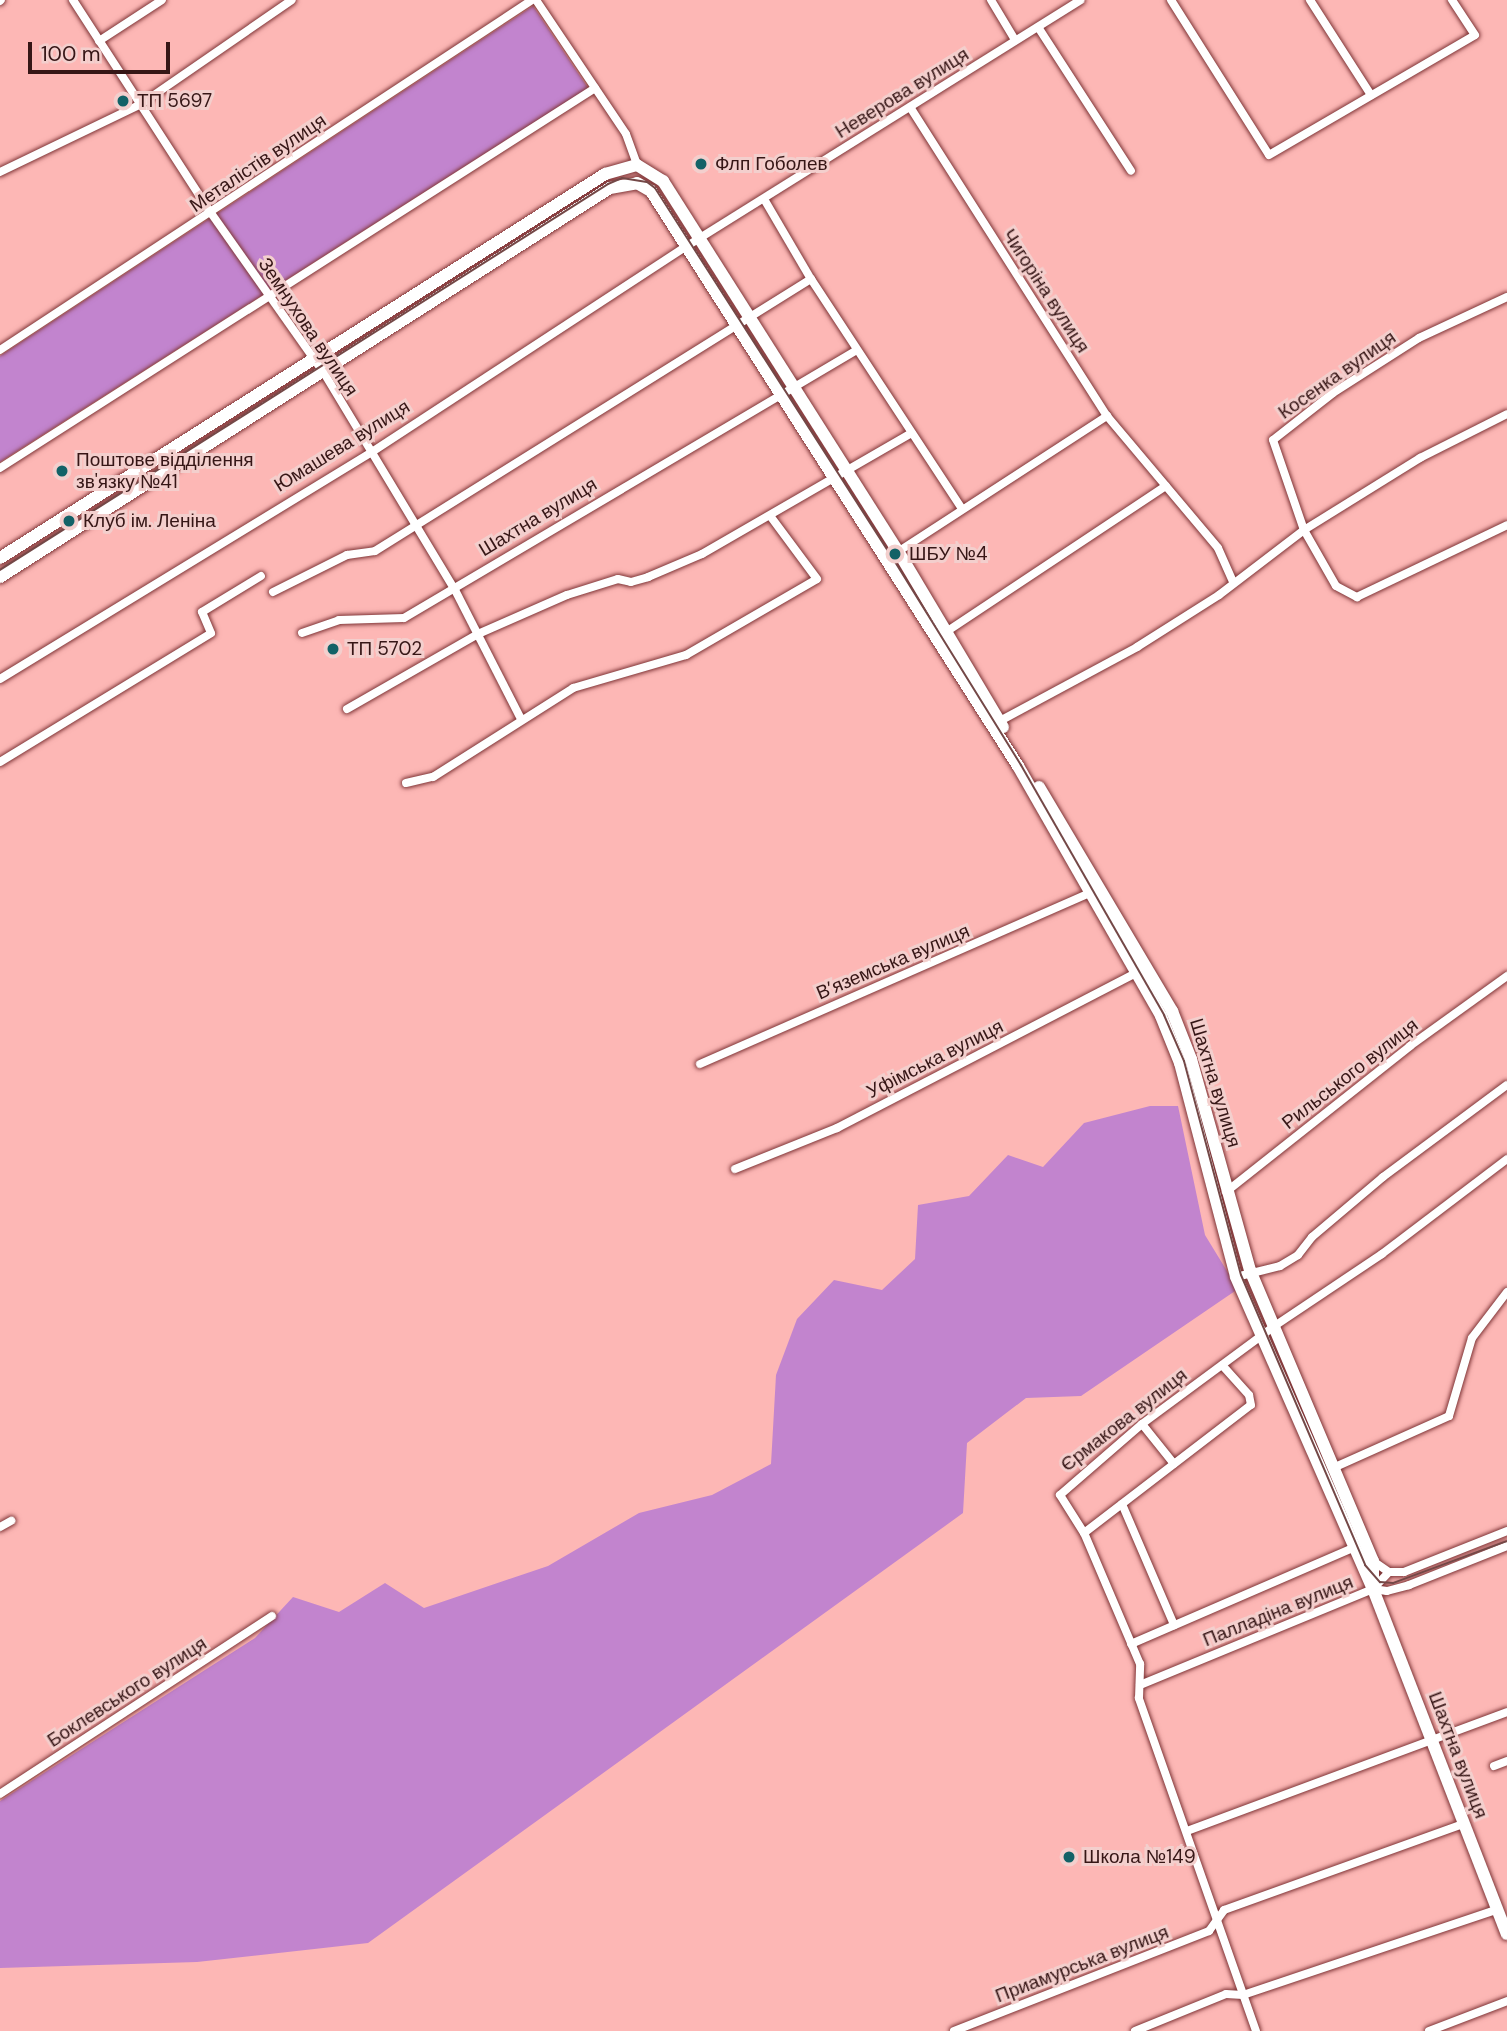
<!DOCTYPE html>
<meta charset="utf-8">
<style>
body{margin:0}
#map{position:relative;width:1507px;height:2031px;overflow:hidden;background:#fdb7b5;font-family:"DM Sans",sans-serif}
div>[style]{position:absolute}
.green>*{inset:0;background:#c284ce}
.roads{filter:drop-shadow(0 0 2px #7f3537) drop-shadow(0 0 2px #7f3537)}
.minor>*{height:8px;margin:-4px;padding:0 4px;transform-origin:4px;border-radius:4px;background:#fff}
.secondary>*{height:12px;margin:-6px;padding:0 6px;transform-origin:6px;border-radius:6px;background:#fff}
.tram>*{height:2px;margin:-1px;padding:0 1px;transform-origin:1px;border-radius:1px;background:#744847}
.dots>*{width:19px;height:19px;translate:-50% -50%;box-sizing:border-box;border:4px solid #f3cfcd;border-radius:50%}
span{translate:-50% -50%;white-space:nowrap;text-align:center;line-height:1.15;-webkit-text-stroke:6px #f3cfcd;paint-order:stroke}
.street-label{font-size:19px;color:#361616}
.poi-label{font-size:19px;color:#361616}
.left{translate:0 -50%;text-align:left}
.scale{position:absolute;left:28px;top:42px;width:142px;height:32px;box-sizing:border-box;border:4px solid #361616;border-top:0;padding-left:9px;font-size:21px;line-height:24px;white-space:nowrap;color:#361616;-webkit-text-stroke:5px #f3cfcd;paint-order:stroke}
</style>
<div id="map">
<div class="green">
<div style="clip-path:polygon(533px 6px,588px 88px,0 462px,0 356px)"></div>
<div style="clip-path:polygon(1150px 1106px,1178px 1106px,1205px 1235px,1238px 1289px,1081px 1396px,1026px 1398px,967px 1443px,963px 1513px,368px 1943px,197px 1962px,0 1968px,0 1801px,255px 1638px,293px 1597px,339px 1612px,385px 1583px,424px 1608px,548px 1566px,639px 1513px,712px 1495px,771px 1464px,776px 1375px,797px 1319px,834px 1280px,882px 1290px,915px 1259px,918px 1205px,969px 1196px,1008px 1155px,1043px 1167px,1084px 1123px)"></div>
</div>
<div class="roads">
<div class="minor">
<div style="left:73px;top:0;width:254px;rotate:57.1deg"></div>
<div style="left:211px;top:213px;width:196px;rotate:54.8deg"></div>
<div style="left:324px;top:373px;width:253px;rotate:58.9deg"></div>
<div style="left:455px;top:590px;width:145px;rotate:62.9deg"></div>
<div style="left:536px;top:0;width:161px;rotate:56.1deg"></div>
<div style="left:626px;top:134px;width:33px;rotate:70deg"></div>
<div style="left:991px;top:0;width:47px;rotate:59deg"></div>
<div style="left:1171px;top:0;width:183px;rotate:57.7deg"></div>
<div style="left:1269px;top:155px;width:238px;rotate:-30.2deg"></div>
<div style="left:1475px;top:35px;width:42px;rotate:-123.3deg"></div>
<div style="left:1310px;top:0;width:113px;rotate:57.3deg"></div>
<div style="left:0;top:1px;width:1px;rotate:-45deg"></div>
<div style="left:1038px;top:27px;width:171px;rotate:57.1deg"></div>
<div style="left:99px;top:41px;width:75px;rotate:-33.1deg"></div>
<div style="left:910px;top:107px;width:366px;rotate:57.5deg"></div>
<div style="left:1107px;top:416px;width:172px;rotate:49.9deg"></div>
<div style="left:1218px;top:548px;width:37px;rotate:66deg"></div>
<div style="left:0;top:172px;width:157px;rotate:-25.7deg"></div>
<div style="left:141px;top:104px;width:183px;rotate:-34.6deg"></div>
<div style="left:764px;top:199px;width:93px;rotate:59.6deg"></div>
<div style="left:811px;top:279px;width:273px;rotate:56.7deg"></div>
<div style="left:1507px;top:297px;width:97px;rotate:155deg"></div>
<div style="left:1419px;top:338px;width:102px;rotate:147.4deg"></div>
<div style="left:1333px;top:393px;width:76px;rotate:141.9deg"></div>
<div style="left:1273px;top:440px;width:95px;rotate:71deg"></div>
<div style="left:1304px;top:530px;width:64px;rotate:60.3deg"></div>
<div style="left:1336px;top:586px;width:24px;rotate:28deg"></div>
<div style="left:1357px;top:597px;width:166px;rotate:-25.6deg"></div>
<div style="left:0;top:350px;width:637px;rotate:-33.34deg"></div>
<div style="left:0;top:468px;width:706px;rotate:-32.56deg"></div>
<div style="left:896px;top:553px;width:252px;rotate:-33deg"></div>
<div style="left:273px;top:592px;width:83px;rotate:-26.6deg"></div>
<div style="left:347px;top:555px;width:28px;rotate:-8deg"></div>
<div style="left:375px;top:551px;width:514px;rotate:-31.96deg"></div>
<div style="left:946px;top:632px;width:264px;rotate:-33.6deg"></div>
<div style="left:302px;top:633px;width:39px;rotate:-19deg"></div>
<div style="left:339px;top:620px;width:65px;rotate:-1.8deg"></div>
<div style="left:404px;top:618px;width:526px;rotate:-30.61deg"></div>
<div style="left:0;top:679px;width:436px;rotate:-31.4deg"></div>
<div style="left:372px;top:452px;width:376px;rotate:-33.2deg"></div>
<div style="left:687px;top:246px;width:464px;rotate:-32deg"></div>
<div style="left:347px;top:709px;width:151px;rotate:-29.8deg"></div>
<div style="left:478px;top:634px;width:97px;rotate:-23.7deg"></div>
<div style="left:567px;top:595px;width:53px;rotate:-17.4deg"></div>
<div style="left:618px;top:579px;width:13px;rotate:13deg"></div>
<div style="left:631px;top:582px;width:18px;rotate:-16deg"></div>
<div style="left:648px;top:577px;width:59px;rotate:-23.1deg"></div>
<div style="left:702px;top:554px;width:242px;rotate:-30deg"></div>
<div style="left:998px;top:722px;width:158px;rotate:-28.3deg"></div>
<div style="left:1137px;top:647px;width:97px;rotate:-32.4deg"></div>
<div style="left:1219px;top:595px;width:107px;rotate:-37.4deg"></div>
<div style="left:1304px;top:530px;width:137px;rotate:-31.8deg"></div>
<div style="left:1420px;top:458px;width:97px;rotate:-26.8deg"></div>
<div style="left:0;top:762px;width:247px;rotate:-31.4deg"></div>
<div style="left:211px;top:633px;width:23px;rotate:-113deg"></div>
<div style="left:202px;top:612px;width:69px;rotate:-31.4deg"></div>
<div style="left:406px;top:783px;width:28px;rotate:-13deg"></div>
<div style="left:433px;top:777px;width:166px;rotate:-32.4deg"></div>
<div style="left:573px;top:688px;width:118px;rotate:-16.3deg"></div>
<div style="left:686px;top:655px;width:151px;rotate:-30.1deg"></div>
<div style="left:817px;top:579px;width:77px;rotate:-126.6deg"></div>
<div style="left:700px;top:1064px;width:430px;rotate:-23.7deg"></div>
<div style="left:735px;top:1169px;width:110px;rotate:-21.9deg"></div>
<div style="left:837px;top:1128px;width:339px;rotate:-27.4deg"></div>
<div style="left:1226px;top:1192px;width:235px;rotate:-38.4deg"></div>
<div style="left:1410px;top:1046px;width:120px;rotate:-35.8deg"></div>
<div style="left:1236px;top:1277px;width:45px;rotate:-14deg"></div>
<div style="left:1280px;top:1266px;width:21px;rotate:-31deg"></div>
<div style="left:1298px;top:1255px;width:23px;rotate:-52deg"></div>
<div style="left:1312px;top:1237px;width:93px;rotate:-40.2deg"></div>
<div style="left:1383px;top:1177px;width:154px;rotate:-36.6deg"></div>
<div style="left:1142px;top:1424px;width:51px;rotate:51.3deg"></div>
<div style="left:1333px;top:1468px;width:127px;rotate:-24.1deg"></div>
<div style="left:1449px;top:1416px;width:81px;rotate:-73.6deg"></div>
<div style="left:1472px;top:1338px;width:58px;rotate:-52.7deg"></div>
<div style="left:1122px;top:1504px;width:132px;rotate:66.7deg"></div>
<div style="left:0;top:1527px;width:13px;rotate:-29deg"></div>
<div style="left:1084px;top:1533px;width:210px;rotate:-37.5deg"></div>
<div style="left:1251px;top:1405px;width:10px;rotate:-101deg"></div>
<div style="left:1249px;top:1395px;width:40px;rotate:-132deg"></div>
<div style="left:1373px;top:1561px;width:19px;rotate:35deg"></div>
<div style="left:1389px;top:1572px;width:15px"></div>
<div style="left:1404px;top:1572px;width:111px;rotate:-21.7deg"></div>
<div style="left:1373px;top:1589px;width:23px;rotate:-47deg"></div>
<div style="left:1131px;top:1644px;width:242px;rotate:-23.4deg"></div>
<div style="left:1140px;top:1685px;width:252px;rotate:-22.4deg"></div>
<div style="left:1373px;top:1589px;width:14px;rotate:8deg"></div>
<div style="left:1387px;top:1591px;width:23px;rotate:-15deg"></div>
<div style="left:1409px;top:1585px;width:105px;rotate:-21.7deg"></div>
<div style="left:1494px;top:1766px;width:14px;rotate:-21deg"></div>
<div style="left:0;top:1794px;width:325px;rotate:-33.2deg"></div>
<div style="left:1187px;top:1831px;width:341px;rotate:-20.4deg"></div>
<div style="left:954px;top:2031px;width:274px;rotate:-21.4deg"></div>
<div style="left:1209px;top:1931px;width:26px;rotate:-54deg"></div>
<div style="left:1224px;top:1910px;width:254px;rotate:-19.8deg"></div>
<div style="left:1135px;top:2031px;width:98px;rotate:-22.1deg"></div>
<div style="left:1226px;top:1994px;width:17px;rotate:3deg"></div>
<div style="left:1243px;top:1995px;width:267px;rotate:-18.6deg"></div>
<div style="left:1256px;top:2031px;width:353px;rotate:-109.4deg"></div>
<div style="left:1139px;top:1698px;width:34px;rotate:-88deg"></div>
<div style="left:1140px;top:1664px;width:142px;rotate:-113.1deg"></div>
<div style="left:1084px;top:1533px;width:45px;rotate:-122.3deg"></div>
<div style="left:1060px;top:1495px;width:108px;rotate:-40.9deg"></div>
<div style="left:1142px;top:1424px;width:163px;rotate:-36.5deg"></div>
<div style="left:1273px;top:1327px;width:131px;rotate:-33.8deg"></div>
<div style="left:1382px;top:1254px;width:157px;rotate:-37.2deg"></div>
<div style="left:1429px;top:2031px;width:84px;rotate:-21deg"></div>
</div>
<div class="secondary">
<div style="left:0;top:558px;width:717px;rotate:-32.4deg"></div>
<div style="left:605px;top:174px;width:33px;rotate:-16deg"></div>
<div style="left:637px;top:165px;width:31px;rotate:32deg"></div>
<div style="left:663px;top:181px;width:438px;rotate:57.6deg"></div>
<div style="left:898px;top:551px;width:205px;rotate:59.2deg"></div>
<div style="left:0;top:577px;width:723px;rotate:-32.53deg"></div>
<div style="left:610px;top:188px;width:27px;rotate:-10deg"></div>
<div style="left:637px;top:183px;width:16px;rotate:30deg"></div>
<div style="left:651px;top:191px;width:682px;rotate:57.45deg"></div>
<div style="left:1018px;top:766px;width:288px;rotate:60.2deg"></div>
<div style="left:1161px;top:1016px;width:51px;rotate:68deg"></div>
<div style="left:1180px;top:1063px;width:221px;rotate:75.3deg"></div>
<div style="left:1236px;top:1277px;width:341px;rotate:66.3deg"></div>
<div style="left:1373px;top:1589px;width:370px;rotate:68.8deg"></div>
<div style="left:1039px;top:787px;width:261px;rotate:59.3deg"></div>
<div style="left:1172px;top:1011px;width:52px;rotate:68.4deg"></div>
<div style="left:1191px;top:1059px;width:219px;rotate:74.4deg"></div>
<div style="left:1250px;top:1270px;width:316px;rotate:67.1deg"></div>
<div style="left:1373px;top:1561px;width:24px;rotate:90deg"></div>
</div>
</div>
<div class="tram">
<div style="left:0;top:570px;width:720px;rotate:-32.41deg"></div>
<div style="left:608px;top:184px;width:15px;rotate:-23deg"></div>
<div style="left:622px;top:178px;width:25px;rotate:9deg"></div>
<div style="left:647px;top:182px;width:10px;rotate:37deg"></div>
<div style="left:655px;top:188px;width:439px;rotate:57.3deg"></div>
<div style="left:892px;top:557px;width:245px;rotate:58.2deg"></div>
<div style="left:1021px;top:765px;width:288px;rotate:60.2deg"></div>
<div style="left:1164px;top:1015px;width:50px;rotate:66.5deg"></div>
<div style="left:1184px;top:1061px;width:221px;rotate:75.1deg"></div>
<div style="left:1241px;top:1275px;width:315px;rotate:66.8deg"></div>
<div style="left:1365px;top:1565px;width:23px;rotate:49deg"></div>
<div style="left:1380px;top:1582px;width:13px;rotate:4deg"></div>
<div style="left:1393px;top:1583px;width:121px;rotate:-20.2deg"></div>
</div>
<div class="dots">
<div style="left:123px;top:101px;background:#126267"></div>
<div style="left:701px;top:164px;background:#126267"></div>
<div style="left:62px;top:471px;background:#126267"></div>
<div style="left:69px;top:521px;background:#126267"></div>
<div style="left:895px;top:554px;background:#126267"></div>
<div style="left:333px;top:649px;background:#126267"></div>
<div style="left:1069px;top:1857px;background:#126267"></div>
</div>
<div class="street-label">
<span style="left:902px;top:93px;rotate:-32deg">Неверова вулиця</span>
<span style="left:258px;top:163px;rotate:-34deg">Металістів вулиця</span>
<span style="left:1046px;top:291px;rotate:57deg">Чигоріна вулиця</span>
<span style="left:308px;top:327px;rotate:56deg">Земнухова вулиця</span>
<span style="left:1337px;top:375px;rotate:-35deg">Косенка вулиця</span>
<span style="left:342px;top:446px;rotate:-32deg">Юмашева вулиця</span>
<span style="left:538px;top:517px;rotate:-31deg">Шахтна вулиця</span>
<span style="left:893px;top:962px;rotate:-23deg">В’яземська вулиця</span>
<span style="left:935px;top:1059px;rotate:-27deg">Уфімська вулиця</span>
<span style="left:1350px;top:1074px;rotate:-38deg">Рильського вулиця</span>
<span style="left:1215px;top:1083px;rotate:73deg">Шахтна вулиця</span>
<span style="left:1124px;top:1420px;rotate:-38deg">Єрмакова вулиця</span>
<span style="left:1278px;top:1611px;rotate:-22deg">Палладіна вулиця</span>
<span style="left:127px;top:1692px;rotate:-33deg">Боклевського вулиця</span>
<span style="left:1458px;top:1755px;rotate:69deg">Шахтна вулиця</span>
<span style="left:1082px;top:1964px;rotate:-21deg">Приамурська вулиця</span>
</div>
<div class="poi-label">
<span class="left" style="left:137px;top:101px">ТП 5697</span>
<span class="left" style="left:715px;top:164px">Флп Гоболев</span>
<span class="left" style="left:76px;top:471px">Поштове відділення<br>зв'язку №41</span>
<span class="left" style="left:83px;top:521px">Клуб ім. Леніна</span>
<span class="left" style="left:909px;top:554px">ШБУ №4</span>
<span class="left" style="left:347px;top:649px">ТП 5702</span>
<span class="left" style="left:1083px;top:1857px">Школа №149</span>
</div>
<div class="scale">100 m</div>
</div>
